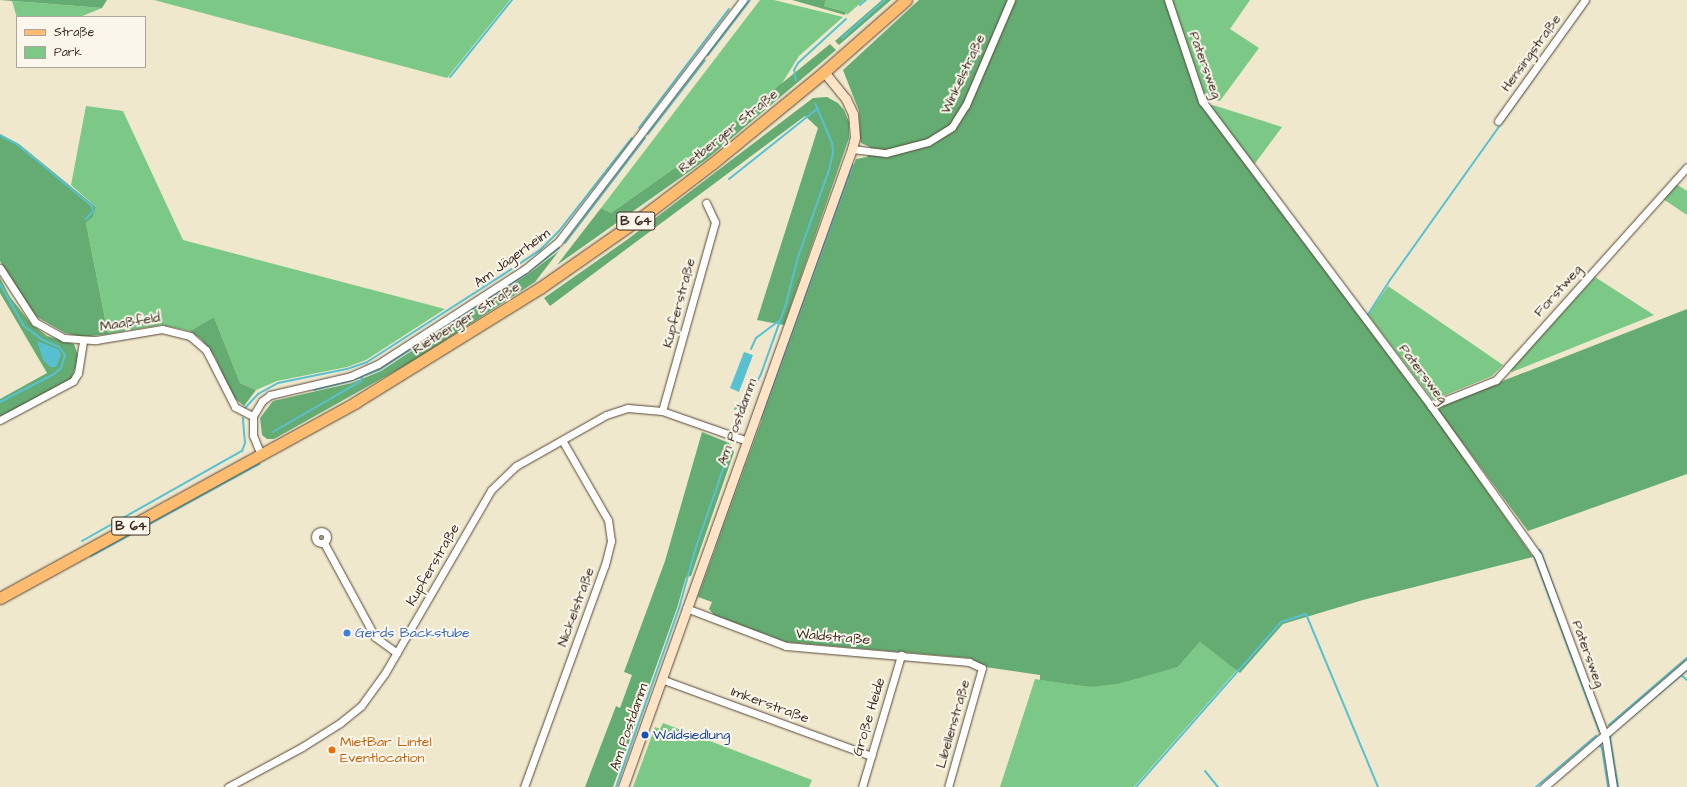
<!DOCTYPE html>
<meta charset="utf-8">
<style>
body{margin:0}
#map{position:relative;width:1687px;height:787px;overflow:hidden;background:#f0e8cd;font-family:"Architects Daughter",sans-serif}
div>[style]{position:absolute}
.green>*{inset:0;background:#7cc886}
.forest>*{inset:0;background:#65ac73}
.water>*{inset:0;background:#57c1d2}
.stream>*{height:2px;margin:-1px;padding:0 1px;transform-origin:1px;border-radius:1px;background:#57c1d2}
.roads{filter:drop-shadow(0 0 1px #564638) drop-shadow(0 0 1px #564638)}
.street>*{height:7px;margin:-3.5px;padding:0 3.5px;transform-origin:3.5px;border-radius:3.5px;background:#fff}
.street>.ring{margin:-3.5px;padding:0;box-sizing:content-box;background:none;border:7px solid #fff;border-radius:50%}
.secondary>*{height:9px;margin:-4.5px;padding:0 4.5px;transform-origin:4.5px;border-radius:4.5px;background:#fee4c6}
.primary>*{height:11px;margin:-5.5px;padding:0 5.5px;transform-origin:5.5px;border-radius:5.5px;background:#fdbc70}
.dots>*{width:11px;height:11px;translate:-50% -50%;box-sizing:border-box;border:2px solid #fbf7ec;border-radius:50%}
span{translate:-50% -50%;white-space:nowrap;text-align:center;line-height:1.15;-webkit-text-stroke:4px #fbf7ec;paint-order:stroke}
.shield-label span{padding:1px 3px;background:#fbf7ec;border:1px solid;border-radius:3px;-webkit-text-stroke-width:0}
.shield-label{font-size:13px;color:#3b2a1e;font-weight:700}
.street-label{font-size:14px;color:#3b2a1e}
.shop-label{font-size:14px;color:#366cbe}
.left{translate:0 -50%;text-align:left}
.transit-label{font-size:14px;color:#164399}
.food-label{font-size:14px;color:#c56008}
.legend{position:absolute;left:16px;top:16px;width:130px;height:52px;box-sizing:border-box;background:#fbf7ec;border:1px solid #aea59a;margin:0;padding:5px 7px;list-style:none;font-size:12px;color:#3b2a1e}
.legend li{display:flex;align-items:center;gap:8px;height:20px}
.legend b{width:20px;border:1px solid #aea59a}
</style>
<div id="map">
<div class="green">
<div style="clip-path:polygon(154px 0,510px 0,447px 78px)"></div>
<div style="clip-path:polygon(760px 0,774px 0,843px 17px,799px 56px,781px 85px,700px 150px,611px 213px,601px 208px)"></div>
<div style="clip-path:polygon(826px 0,864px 0,847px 15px,846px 12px,824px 6px)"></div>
<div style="clip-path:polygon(1171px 0,1250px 0,1230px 29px,1259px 48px,1220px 101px,1205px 97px)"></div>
<div style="clip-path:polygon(12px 1px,102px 8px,80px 17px,17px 18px)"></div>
<div style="clip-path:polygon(1206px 104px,1216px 106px,1282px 127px,1253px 166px)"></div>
<div style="clip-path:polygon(86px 106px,123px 111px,183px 240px,445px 309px,366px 360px,347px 367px,277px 381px,256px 390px,240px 383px,214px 317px,190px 331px,161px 325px,108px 334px,86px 223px,93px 217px,96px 207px,71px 185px)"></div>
<div style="clip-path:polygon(1676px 184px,1687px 191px,1687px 215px,1663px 199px)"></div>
<div style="clip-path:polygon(1595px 277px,1654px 315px,1512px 372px,1510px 370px)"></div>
<div style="clip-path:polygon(1388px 286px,1503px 365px,1492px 376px,1433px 400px,1368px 315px)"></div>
<div style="clip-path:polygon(1200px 642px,1237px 670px,1134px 787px,1000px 787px,1035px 679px,1089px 687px,1178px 667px)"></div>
<div style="clip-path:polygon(663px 723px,812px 780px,809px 787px,633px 787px,655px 727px,660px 729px)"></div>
</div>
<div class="forest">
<div style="clip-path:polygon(0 0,107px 0,102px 8px)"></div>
<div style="clip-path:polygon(792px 0,826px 0,824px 6px,846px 12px,845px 15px)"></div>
<div style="clip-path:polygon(882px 0,891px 0,839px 45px,835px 41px)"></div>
<div style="clip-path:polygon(919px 0,1165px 0,1199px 102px,1430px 410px,1533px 557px,1363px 600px,1283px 624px,1240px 673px,1200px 642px,1178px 667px,1117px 684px,1089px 687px,1040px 680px,1040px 675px,985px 667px,970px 658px,786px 642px,714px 615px,709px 609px,712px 602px,698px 597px,856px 159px,867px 157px,870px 147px,861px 143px,860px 138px,859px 111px,843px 70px)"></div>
<div style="clip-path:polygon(830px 44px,836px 50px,707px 159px,557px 265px,601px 208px,611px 213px,700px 150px)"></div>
<div style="clip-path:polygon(827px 97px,838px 103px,844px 110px,849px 122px,849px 138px,784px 325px,757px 320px,818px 128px,805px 116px,550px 306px,544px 298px,628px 239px,813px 98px)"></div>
<div style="clip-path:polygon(0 134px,19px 144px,96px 207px,93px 217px,86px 223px,108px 334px,82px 337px,65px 333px,37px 317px,17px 292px,0 261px)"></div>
<div style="clip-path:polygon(559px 251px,535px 282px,413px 361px,274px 439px,267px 439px,262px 435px,260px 418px,273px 401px,352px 383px,381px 371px,527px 275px)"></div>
<div style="clip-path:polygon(0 278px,10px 297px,32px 325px,47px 336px,74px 344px,79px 358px,71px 379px,0 418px,0 399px,47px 373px,0 293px)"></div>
<div style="clip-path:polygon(1687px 309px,1687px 474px,1528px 531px,1436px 407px)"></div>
<div style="clip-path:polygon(214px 317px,240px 383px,256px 390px,244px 406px,232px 396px,215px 357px,201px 339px,190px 331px)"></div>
<div style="clip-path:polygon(702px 432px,729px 443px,734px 452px,691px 576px,686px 577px,677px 608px,613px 787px,585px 787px,616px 706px,620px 708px,632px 675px,624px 672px,665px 561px)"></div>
</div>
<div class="water">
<div style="clip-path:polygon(37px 341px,58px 349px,61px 355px,56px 367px,50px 367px,43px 360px)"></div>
<div style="clip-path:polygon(744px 352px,753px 355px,739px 392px,730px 388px)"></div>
</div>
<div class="stream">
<div style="left:860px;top:5px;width:8px;rotate:-40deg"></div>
<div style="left:842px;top:38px;width:57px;rotate:-41.5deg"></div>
<div style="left:708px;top:55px;width:69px;rotate:-52.6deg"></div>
<div style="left:450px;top:77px;width:99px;rotate:-51.2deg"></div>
<div style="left:796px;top:80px;width:10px;rotate:-101deg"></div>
<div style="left:794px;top:70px;width:8px;rotate:-60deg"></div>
<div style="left:798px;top:63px;width:65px;rotate:-42.5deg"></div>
<div style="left:639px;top:128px;width:149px;rotate:-52.9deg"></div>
<div style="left:648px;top:134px;width:93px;rotate:-52.4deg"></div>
<div style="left:0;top:135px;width:21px;rotate:29deg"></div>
<div style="left:18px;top:145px;width:96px;rotate:39.5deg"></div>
<div style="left:92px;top:206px;width:5px;rotate:79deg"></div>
<div style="left:93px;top:211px;width:11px;rotate:131deg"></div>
<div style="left:729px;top:179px;width:112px;rotate:-38.5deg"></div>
<div style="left:565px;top:243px;width:132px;rotate:-52.7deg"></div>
<div style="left:0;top:284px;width:48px;rotate:60.3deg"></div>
<div style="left:24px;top:326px;width:21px;rotate:37deg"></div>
<div style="left:41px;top:339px;width:20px;rotate:24deg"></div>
<div style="left:59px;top:347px;width:10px;rotate:53deg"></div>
<div style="left:65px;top:355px;width:14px;rotate:107deg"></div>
<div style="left:61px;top:368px;width:9px;rotate:139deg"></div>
<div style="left:54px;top:374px;width:61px;rotate:152.6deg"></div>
<div style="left:1367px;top:316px;width:43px;rotate:-57.4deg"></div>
<div style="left:1390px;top:280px;width:344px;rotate:-54.6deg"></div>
<div style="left:751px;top:349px;width:12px;rotate:-66deg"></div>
<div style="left:756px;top:338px;width:30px;rotate:-37deg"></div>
<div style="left:314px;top:390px;width:37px;rotate:-14deg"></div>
<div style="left:350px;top:381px;width:31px;rotate:-21deg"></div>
<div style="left:379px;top:370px;width:176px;rotate:-33.1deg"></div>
<div style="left:526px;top:274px;width:42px;rotate:-38.2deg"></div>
<div style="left:245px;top:408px;width:19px;rotate:-47deg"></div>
<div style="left:258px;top:394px;width:23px;rotate:-29deg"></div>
<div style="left:278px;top:383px;width:70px;rotate:-11.5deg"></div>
<div style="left:347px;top:369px;width:21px;rotate:-19deg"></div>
<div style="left:367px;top:362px;width:163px;rotate:-32.7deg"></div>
<div style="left:504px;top:274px;width:43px;rotate:-33.7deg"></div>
<div style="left:540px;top:250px;width:27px;rotate:-45deg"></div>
<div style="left:559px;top:231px;width:118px;rotate:-51.9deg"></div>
<div style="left:735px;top:409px;width:23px;rotate:-45deg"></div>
<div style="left:751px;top:393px;width:21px;rotate:-62deg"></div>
<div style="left:761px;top:374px;width:74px;rotate:-70.3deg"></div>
<div style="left:786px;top:304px;width:49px;rotate:-75.7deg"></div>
<div style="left:798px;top:257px;width:92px;rotate:-70.4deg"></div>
<div style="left:829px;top:170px;width:18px;rotate:-77deg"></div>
<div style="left:833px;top:152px;width:9px;rotate:-96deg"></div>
<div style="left:832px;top:143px;width:43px;rotate:-113deg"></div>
<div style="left:761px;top:419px;width:270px;rotate:-70.1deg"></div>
<div style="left:273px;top:432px;width:102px;rotate:-30.1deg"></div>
<div style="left:361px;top:381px;width:4px;rotate:-76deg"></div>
<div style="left:82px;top:541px;width:184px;rotate:-29.4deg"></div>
<div style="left:242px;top:451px;width:9px;rotate:-69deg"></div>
<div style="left:245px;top:443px;width:25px;rotate:-95deg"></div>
<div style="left:715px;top:546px;width:125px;rotate:-70.4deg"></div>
<div style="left:1540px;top:550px;width:55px;rotate:69.9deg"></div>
<div style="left:91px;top:556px;width:192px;rotate:-28.7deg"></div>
<div style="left:1534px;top:556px;width:187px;rotate:69.6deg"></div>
<div style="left:696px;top:598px;width:48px;rotate:-70.4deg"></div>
<div style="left:1681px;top:675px;width:8px;rotate:40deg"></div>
<div style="left:1609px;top:725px;width:103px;rotate:-40.7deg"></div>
<div style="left:1594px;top:748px;width:7px;rotate:-27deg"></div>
<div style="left:1600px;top:745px;width:4px;rotate:56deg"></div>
<div style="left:1602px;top:748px;width:39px;rotate:81deg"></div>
<div style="left:1205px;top:771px;width:21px;rotate:51deg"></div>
<div style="left:616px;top:787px;width:190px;rotate:-70.6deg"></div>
<div style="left:679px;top:608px;width:63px;rotate:-74.4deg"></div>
<div style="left:696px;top:547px;width:101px;rotate:-70.8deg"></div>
<div style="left:1136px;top:787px;width:220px;rotate:-48.7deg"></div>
<div style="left:1281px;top:622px;width:26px;rotate:-18deg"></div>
<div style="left:1306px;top:614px;width:187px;rotate:67.4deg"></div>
<div style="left:1536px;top:787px;width:79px;rotate:-40.4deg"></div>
<div style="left:1618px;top:787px;width:50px;rotate:-99.3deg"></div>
<div style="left:1610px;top:738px;width:4px;rotate:-76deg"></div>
<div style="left:1611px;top:734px;width:99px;rotate:-40.1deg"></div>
</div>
<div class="roads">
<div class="street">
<div style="left:1168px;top:0;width:107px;rotate:71.4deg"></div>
<div style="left:1202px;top:101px;width:381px;rotate:53.1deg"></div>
<div style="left:1431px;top:406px;width:184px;rotate:54.5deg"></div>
<div style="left:1538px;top:556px;width:191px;rotate:69.5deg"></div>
<div style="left:1605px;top:735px;width:53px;rotate:81.3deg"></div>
<div style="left:1498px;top:121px;width:149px;rotate:-54.3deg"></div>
<div style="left:852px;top:149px;width:34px;rotate:7deg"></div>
<div style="left:886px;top:153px;width:43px;rotate:-14.7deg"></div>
<div style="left:928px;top:142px;width:28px;rotate:-32deg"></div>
<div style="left:952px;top:127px;width:26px;rotate:-58deg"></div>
<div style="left:966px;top:105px;width:114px;rotate:-66.8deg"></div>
<div style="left:0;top:268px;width:64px;rotate:57.1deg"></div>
<div style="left:35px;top:322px;width:33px;rotate:29deg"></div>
<div style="left:64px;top:338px;width:32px;rotate:4deg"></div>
<div style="left:96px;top:340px;width:67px;rotate:-9.5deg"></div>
<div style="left:162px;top:329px;width:29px;rotate:14deg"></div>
<div style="left:190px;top:336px;width:21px;rotate:41deg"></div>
<div style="left:206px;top:350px;width:64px;rotate:63deg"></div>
<div style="left:235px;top:407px;width:20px;rotate:27deg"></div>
<div style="left:1431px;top:406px;width:70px;rotate:-21.8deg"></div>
<div style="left:1496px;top:380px;width:286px;rotate:-48.1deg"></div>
<div style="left:662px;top:411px;width:196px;rotate:-74.3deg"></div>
<div style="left:715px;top:222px;width:21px;rotate:-115deg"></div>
<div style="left:0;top:420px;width:83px;rotate:-28.1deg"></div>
<div style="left:73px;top:381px;width:9px;rotate:-58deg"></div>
<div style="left:78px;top:373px;width:32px;rotate:-81deg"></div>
<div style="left:261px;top:455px;width:22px;rotate:-112deg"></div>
<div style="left:253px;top:435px;width:19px;rotate:-90deg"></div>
<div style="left:253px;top:416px;width:17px;rotate:-59deg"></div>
<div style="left:262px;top:401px;width:10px;rotate:-37deg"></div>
<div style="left:270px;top:395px;width:83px;rotate:-13.2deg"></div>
<div style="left:351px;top:376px;width:30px;rotate:-24deg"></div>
<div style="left:378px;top:364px;width:175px;rotate:-32.9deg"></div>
<div style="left:525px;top:269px;width:43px;rotate:-39.3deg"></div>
<div style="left:558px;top:242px;width:305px;rotate:-52.6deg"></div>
<div class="ring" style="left:315px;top:531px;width:5px;height:5px"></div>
<div style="left:324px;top:543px;width:107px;rotate:61.5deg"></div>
<div style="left:375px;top:637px;width:27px;rotate:36deg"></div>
<div style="left:686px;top:608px;width:107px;rotate:20.8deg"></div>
<div style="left:786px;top:646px;width:184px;rotate:5deg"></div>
<div style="left:969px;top:662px;width:14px;rotate:25deg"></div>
<div style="left:982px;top:668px;width:124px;rotate:105.9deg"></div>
<div style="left:661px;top:679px;width:224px;rotate:20.1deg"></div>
<div style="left:228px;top:787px;width:84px;rotate:-28.4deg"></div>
<div style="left:302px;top:747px;width:45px;rotate:-32.3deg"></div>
<div style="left:340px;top:723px;width:27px;rotate:-39deg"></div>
<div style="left:361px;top:706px;width:41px;rotate:-54deg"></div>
<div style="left:385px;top:673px;width:211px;rotate:-59.9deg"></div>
<div style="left:491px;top:490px;width:35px;rotate:-44deg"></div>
<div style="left:516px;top:466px;width:103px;rotate:-29.5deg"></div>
<div style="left:606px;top:415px;width:23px;rotate:-18deg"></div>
<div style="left:628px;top:408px;width:34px;rotate:5deg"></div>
<div style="left:662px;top:411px;width:88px;rotate:19.3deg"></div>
<div style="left:524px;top:787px;width:236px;rotate:-70deg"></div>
<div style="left:605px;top:565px;width:25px;rotate:-76deg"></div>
<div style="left:611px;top:541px;width:21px;rotate:-98deg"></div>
<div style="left:608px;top:520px;width:92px;rotate:-119.9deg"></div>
<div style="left:862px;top:787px;width:138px;rotate:-73.5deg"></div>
<div style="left:1544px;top:787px;width:189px;rotate:-40.7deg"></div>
</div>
<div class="secondary">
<div style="left:623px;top:787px;width:678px;rotate:-70.26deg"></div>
<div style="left:852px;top:149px;width:12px;rotate:-76deg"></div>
<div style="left:855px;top:137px;width:23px;rotate:-95deg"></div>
<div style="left:853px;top:114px;width:17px;rotate:-115deg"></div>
<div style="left:846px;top:99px;width:35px;rotate:-129deg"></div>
</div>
<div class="primary">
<div style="left:0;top:598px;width:406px;rotate:-28.8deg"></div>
<div style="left:356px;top:402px;width:216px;rotate:-31.8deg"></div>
<div style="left:540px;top:288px;width:134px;rotate:-35deg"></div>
<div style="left:650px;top:211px;width:79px;rotate:-37.3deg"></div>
<div style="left:713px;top:163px;width:144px;rotate:-39.3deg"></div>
<div style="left:824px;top:72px;width:109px;rotate:-41.3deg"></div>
</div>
</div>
<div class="dots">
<div style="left:347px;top:633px;background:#3f7fe0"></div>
<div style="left:645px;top:735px;background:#1a4fb4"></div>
<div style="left:332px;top:750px;background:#e8710a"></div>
</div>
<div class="shield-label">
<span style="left:636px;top:221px">B 64</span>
<span style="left:131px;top:526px">B 64</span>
</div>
<div class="street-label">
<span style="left:1531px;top:53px;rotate:-54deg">Hensingstraße</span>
<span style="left:1205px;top:65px;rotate:70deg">Patersweg</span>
<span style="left:963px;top:74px;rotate:-65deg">Winkelstraße</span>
<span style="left:728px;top:131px;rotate:-39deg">Rietberger Straße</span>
<span style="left:512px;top:258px;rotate:-36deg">Am Jägerheim</span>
<span style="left:1558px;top:291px;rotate:-48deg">Forstweg</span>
<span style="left:679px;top:303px;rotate:-75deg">Kupferstraße</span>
<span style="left:466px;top:318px;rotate:-32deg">Rietberger Straße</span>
<span style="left:130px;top:322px;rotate:-9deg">Maaßfeld</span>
<span style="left:1423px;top:374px;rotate:53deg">Patersweg</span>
<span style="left:737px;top:422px;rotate:-70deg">Am Postdamm</span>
<span style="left:433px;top:565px;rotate:-60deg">Kupferstraße</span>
<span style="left:576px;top:607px;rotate:-70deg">Nickelstraße</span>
<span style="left:833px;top:637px;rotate:5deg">Waldstraße</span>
<span style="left:1588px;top:654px;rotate:70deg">Patersweg</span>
<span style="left:770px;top:705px;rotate:20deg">Imkerstraße</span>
<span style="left:869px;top:717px;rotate:-73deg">Große Heide</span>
<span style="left:953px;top:724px;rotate:-74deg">Libellenstraße</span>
<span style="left:629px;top:727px;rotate:-71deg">Am Postdamm</span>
</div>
<div class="shop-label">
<span class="left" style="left:355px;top:633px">Gerds Backstube</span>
</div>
<div class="transit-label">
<span class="left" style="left:653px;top:735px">Waldsiedlung</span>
</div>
<div class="food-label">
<span class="left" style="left:340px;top:750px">MietBar Lintel<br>Eventlocation</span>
</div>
<ul class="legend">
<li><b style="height:5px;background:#fdbc70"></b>Straße</li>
<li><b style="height:11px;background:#7cc886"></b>Park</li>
</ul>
</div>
